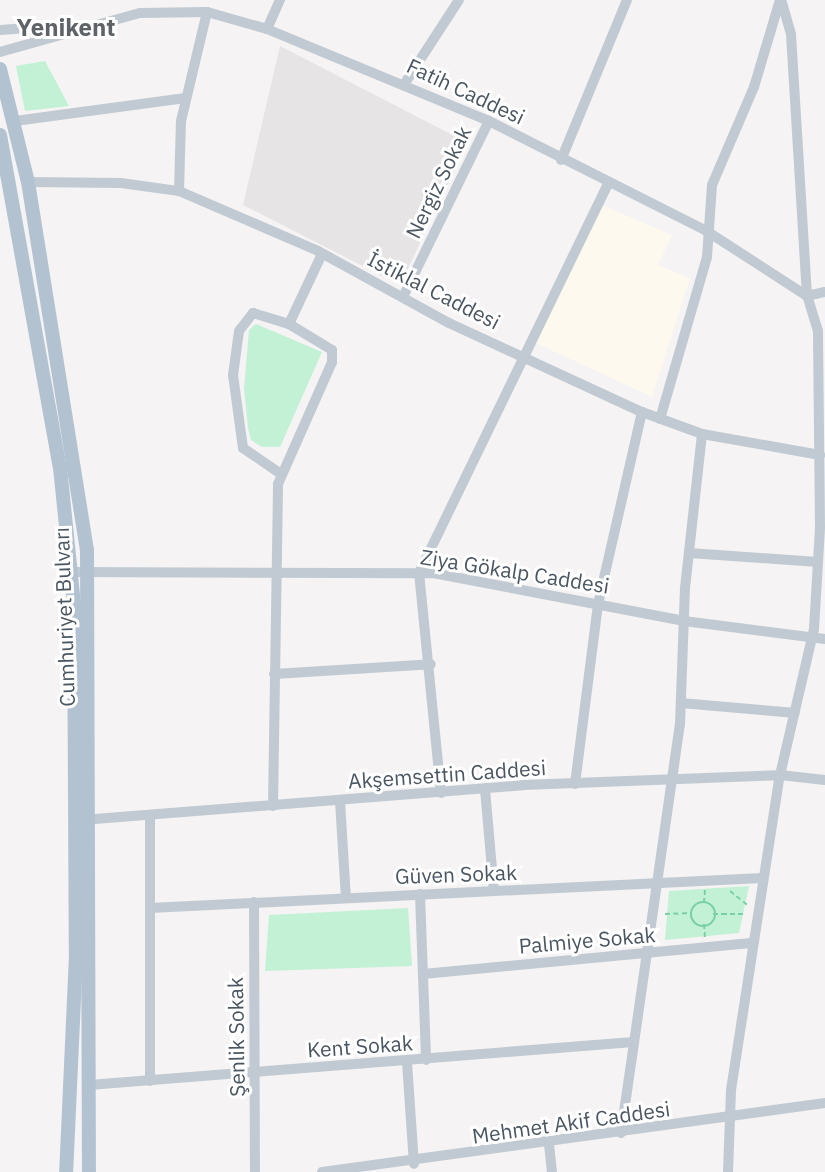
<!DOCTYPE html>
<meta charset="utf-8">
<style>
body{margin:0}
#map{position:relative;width:825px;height:1172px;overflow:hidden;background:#f5f3f3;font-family:"IBM Plex Sans",sans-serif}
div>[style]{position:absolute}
.commercial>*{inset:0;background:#fdf9ef}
.education>*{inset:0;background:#e6e4e5}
.green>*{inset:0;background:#c3f1d5}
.path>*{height:2px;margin-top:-1px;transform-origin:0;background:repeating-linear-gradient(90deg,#7ad0a6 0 5px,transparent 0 8.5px)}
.path>.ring{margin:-1px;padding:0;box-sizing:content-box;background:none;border:2px solid #7ad0a6;border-radius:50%}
.minor>*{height:10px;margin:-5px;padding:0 5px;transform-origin:5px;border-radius:5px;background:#c1cad2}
.major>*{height:14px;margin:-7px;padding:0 7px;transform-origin:7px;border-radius:7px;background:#b3c2d1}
span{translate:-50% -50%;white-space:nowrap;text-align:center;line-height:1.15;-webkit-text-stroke:6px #fff;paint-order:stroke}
.street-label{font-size:21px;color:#4a5661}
.quarter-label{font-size:24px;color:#5f6368;font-weight:700}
</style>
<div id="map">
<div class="commercial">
<div style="clip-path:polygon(602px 205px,672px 235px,658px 265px,690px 278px,652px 397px,536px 343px)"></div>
</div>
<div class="education">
<div style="clip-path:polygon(280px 46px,468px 143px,400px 285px,243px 205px)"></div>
</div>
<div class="green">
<div style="clip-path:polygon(45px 61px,69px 106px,25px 111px,16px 66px)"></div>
<div style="clip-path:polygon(256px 324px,322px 352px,280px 447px,262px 447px,251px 440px,248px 428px,244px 389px,249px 330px)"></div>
<div style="clip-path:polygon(749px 886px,739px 933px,665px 940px,669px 891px)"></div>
<div style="clip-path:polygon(408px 908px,412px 966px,265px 971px,269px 915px)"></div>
</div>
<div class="path">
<div style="left:730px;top:891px;width:22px;rotate:39deg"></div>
<div class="ring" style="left:691px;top:902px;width:22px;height:22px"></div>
<div style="left:704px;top:903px;width:13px;rotate:-86deg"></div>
<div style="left:665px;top:914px;width:27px;rotate:-2deg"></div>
<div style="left:713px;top:914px;width:33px"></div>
<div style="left:704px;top:924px;width:14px;rotate:86deg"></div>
</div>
<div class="minor">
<div style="left:267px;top:29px;width:32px;rotate:-66deg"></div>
<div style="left:0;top:30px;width:67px;rotate:-4.3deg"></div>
<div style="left:0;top:52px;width:145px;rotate:-15.6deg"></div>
<div style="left:140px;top:13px;width:67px;rotate:-0.9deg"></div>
<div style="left:207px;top:12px;width:62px;rotate:15.8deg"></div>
<div style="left:267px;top:29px;width:240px;rotate:22.5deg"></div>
<div style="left:489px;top:121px;width:242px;rotate:26.8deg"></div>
<div style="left:705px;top:230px;width:121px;rotate:32.9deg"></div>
<div style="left:807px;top:296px;width:18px;rotate:-13deg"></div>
<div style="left:405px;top:83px;width:99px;rotate:-57deg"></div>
<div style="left:15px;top:121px;width:172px;rotate:-7.7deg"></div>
<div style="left:561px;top:160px;width:173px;rotate:-67.6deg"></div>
<div style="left:28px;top:182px;width:93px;rotate:0.6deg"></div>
<div style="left:121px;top:183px;width:59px;rotate:7.9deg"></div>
<div style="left:179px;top:191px;width:151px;rotate:23.3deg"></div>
<div style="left:318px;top:251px;width:149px;rotate:28.8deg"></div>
<div style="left:449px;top:323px;width:213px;rotate:24.8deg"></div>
<div style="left:642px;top:412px;width:64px;rotate:20.1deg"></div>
<div style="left:702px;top:434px;width:120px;rotate:10.1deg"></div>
<div style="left:179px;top:191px;width:70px;rotate:-88.4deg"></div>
<div style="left:181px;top:121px;width:112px;rotate:-76.6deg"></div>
<div style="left:403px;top:297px;width:196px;rotate:-64deg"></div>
<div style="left:660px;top:419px;width:169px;rotate:-73.8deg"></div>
<div style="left:707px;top:257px;width:72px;rotate:-86deg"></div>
<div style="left:712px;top:185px;width:107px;rotate:-66.8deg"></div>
<div style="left:754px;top:87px;width:91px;rotate:-73.4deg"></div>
<div style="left:281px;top:474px;width:46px;rotate:-145.6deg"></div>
<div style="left:243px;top:448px;width:74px;rotate:-97.8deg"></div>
<div style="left:233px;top:375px;width:44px;rotate:-82.2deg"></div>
<div style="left:239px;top:331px;width:23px;rotate:-52deg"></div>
<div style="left:253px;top:313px;width:38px;rotate:17deg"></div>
<div style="left:289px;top:324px;width:77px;rotate:-64.8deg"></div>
<div style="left:689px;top:553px;width:129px;rotate:4deg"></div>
<div style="left:70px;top:572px;width:363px;rotate:0.2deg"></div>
<div style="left:433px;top:573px;width:256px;rotate:10.8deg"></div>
<div style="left:684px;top:621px;width:142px;rotate:7.3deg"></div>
<div style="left:274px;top:674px;width:157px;rotate:-3.6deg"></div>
<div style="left:681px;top:703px;width:114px;rotate:5deg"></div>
<div style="left:575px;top:784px;width:181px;rotate:-82.7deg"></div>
<div style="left:598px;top:604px;width:197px;rotate:-77.1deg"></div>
<div style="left:485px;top:789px;width:102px;rotate:85deg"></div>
<div style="left:441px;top:793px;width:221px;rotate:-95.7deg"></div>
<div style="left:419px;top:573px;width:435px;rotate:-64.1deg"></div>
<div style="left:340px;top:801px;width:97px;rotate:86.5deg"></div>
<div style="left:273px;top:806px;width:322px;rotate:-89.1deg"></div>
<div style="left:278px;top:484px;width:133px;rotate:-66.1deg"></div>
<div style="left:332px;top:362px;width:12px;rotate:-90deg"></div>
<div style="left:332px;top:350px;width:50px;rotate:-148.8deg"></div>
<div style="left:150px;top:816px;width:265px;rotate:90deg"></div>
<div style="left:82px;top:820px;width:442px;rotate:-4.5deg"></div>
<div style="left:523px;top:785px;width:257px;rotate:-2.2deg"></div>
<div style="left:780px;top:775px;width:45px;rotate:6.3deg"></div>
<div style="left:420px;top:894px;width:166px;rotate:87.9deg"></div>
<div style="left:254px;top:902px;width:270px;rotate:89.8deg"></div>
<div style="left:150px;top:908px;width:613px;rotate:-2.81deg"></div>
<div style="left:423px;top:974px;width:332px;rotate:-5.4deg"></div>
<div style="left:407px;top:1062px;width:102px;rotate:86.1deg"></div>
<div style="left:89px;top:1085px;width:546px;rotate:-4.52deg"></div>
<div style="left:621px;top:1133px;width:413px;rotate:-81.8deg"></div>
<div style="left:680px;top:724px;width:136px;rotate:-87.9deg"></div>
<div style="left:685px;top:588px;width:155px;rotate:-83.7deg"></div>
<div style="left:549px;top:1144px;width:28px;rotate:84deg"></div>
<div style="left:322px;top:1172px;width:508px;rotate:-7.81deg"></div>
<div style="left:728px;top:1172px;width:82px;rotate:-87.9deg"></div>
<div style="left:731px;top:1090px;width:319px;rotate:-81.2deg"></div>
<div style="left:780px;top:775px;width:150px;rotate:-76.9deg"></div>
<div style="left:814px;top:629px;width:102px;rotate:-86.6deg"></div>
<div style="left:820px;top:527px;width:196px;rotate:-90.6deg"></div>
<div style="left:818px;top:331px;width:37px;rotate:-107deg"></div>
<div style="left:807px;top:296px;width:262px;rotate:-93.5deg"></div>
<div style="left:791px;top:34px;width:35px;rotate:-106deg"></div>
</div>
<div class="major">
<div style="left:0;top:69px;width:116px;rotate:76.1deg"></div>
<div style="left:28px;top:182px;width:373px;rotate:80.9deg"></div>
<div style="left:87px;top:550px;width:622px;rotate:89.82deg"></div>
<div style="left:0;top:135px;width:337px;rotate:79.8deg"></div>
<div style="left:60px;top:467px;width:139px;rotate:84.2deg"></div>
<div style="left:74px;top:605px;width:350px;rotate:89.7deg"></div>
<div style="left:76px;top:955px;width:217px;rotate:92.6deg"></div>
</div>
<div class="street-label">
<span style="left:466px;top:91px;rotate:25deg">Fatih Caddesi</span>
<span style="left:438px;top:182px;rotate:-64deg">Nergiz Sokak</span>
<span style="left:434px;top:290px;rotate:27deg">İstiklal Caddesi</span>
<span style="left:515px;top:571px;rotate:9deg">Ziya Gökalp Caddesi</span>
<span style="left:64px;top:617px;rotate:-92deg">Cumhuriyet Bulvarı</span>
<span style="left:447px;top:774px;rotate:-4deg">Akşemsettin Caddesi</span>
<span style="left:456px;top:874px;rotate:-2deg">Güven Sokak</span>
<span style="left:587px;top:940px;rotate:-5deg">Palmiye Sokak</span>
<span style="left:236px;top:1037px;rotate:-91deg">Şenlik Sokak</span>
<span style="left:360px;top:1046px;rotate:-4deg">Kent Sokak</span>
<span style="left:571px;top:1122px;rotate:-8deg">Mehmet Akif Caddesi</span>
</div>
<div class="quarter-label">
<span style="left:66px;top:28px">Yenikent</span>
</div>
</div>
